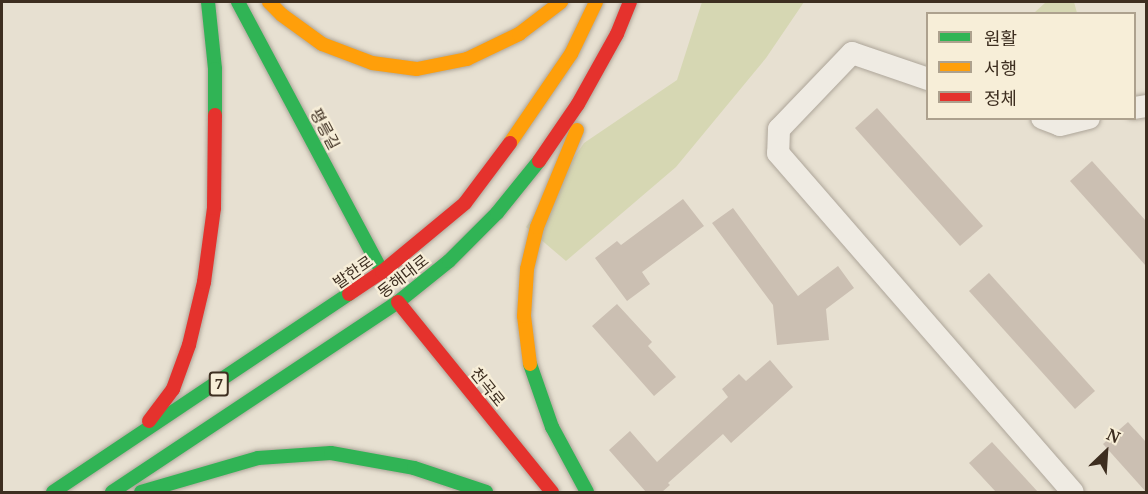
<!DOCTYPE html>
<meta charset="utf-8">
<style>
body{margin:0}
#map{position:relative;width:1148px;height:494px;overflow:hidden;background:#e7e0d1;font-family:"Noto Serif","Noto Sans KR",serif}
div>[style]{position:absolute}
.green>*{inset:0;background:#d6d7b3}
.building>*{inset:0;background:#cbbfb2}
.roads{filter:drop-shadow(0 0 2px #ada599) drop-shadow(0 0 2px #ada599)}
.street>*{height:22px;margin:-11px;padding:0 11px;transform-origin:11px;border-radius:11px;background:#efebe3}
.fast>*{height:14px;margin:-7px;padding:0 7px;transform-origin:7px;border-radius:7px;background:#30b455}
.slow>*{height:14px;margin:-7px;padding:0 7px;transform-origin:7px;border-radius:7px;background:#ff9f0a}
.jam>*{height:14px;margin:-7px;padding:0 7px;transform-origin:7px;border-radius:7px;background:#e5322d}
span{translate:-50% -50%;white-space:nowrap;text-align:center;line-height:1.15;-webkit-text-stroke:4.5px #f7eed8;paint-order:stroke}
.shield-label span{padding:2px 4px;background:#f7eed8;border:2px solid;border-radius:4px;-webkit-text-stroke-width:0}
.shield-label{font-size:15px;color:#3d2e20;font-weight:700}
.street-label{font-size:16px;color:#3d2e20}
.frame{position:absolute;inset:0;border:3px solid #3d2e20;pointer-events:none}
.legend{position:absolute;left:926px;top:12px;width:210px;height:108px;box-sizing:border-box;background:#f7eed8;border:2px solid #ada18e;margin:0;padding:8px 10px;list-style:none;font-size:18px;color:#3d2e20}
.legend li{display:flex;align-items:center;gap:12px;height:30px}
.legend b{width:30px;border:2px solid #ada18e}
.north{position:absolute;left:1076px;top:422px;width:60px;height:60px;-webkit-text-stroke:4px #f7eed8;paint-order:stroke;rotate:25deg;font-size:16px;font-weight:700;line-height:24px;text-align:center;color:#3d2e20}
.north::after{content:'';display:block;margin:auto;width:21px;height:27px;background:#3d2e20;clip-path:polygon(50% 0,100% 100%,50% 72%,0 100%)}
</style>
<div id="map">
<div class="green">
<div style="clip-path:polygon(702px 2px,804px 2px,766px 58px,676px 167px,566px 261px,526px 227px,584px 143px,677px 80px)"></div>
<div style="clip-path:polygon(1046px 2px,1074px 2px,1077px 13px,1034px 13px)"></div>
</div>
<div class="building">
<div style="clip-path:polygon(877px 108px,983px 226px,960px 246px,855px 128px)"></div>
<div style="clip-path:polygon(1092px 161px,1146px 221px,1146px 266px,1070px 181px)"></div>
<div style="clip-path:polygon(683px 199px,704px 226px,642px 272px,650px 284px,627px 301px,595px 258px,617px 241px,621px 245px)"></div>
<div style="clip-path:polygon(733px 208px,798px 296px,838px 266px,854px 288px,826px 309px,829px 340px,777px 345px,773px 305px,712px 223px)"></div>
<div style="clip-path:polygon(989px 273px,1095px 391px,1075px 409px,969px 291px)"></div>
<div style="clip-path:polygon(617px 304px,652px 342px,648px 346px,676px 377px,654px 396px,592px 326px)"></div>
<div style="clip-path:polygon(770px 360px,793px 387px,731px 443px,723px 434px,668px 483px,670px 485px,662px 492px,646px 492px,609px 450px,630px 431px,657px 462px,728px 397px,722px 389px,739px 374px,746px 381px)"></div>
<div style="clip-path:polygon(1128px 422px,1146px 442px,1146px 492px,1103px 444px)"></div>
<div style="clip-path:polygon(992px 442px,1038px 492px,996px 492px,969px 463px)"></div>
</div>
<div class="roads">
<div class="street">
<div style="left:928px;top:79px;width:80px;rotate:-161.1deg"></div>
<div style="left:852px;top:53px;width:105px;rotate:133.8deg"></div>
<div style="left:779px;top:129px;width:24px;rotate:92deg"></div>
<div style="left:778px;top:153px;width:449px;rotate:49deg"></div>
<div style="left:1134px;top:108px;width:12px;rotate:-9deg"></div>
<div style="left:1042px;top:118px;width:19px;rotate:21deg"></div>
<div style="left:1060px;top:125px;width:30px;rotate:-14deg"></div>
</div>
<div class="fast">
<div style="left:208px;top:2px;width:67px;rotate:84deg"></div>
<div style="left:215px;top:69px;width:46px;rotate:90deg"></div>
<div style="left:238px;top:2px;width:306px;rotate:61.9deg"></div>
<div style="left:530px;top:364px;width:67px;rotate:70.8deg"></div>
<div style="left:552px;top:427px;width:74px;rotate:61.7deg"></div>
<div style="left:53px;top:492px;width:356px;rotate:-33.8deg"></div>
<div style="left:112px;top:492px;width:343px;rotate:-33.6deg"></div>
<div style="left:398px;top:302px;width:65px;rotate:-38.8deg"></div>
<div style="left:449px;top:261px;width:68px;rotate:-45deg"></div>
<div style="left:497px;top:213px;width:67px;rotate:-51.1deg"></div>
<div style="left:141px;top:492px;width:122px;rotate:-16.2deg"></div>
<div style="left:258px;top:458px;width:73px;rotate:-3.9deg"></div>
<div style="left:331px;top:453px;width:84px;rotate:10.2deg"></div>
<div style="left:414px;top:468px;width:76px;rotate:18.4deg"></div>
</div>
<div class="slow">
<div style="left:269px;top:2px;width:18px;rotate:45deg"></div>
<div style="left:282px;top:15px;width:49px;rotate:35.9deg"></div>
<div style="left:322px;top:44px;width:53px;rotate:20.8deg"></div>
<div style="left:372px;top:63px;width:45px;rotate:7.6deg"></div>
<div style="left:417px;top:69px;width:51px;rotate:-11.3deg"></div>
<div style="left:467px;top:59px;width:58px;rotate:-25.7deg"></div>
<div style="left:519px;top:34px;width:53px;rotate:-37.3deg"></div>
<div style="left:510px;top:143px;width:108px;rotate:-55.6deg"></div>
<div style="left:571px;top:54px;width:58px;rotate:-64.3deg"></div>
<div style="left:530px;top:364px;width:48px;rotate:-97.1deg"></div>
<div style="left:524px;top:316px;width:47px;rotate:-86.3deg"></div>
<div style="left:527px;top:269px;width:43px;rotate:-76.6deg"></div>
<div style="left:537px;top:227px;width:105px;rotate:-67.6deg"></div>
</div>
<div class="jam">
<div style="left:539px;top:161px;width:69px;rotate:-55.6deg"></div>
<div style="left:578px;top:104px;width:80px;rotate:-60.9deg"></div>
<div style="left:617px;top:34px;width:35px;rotate:-68deg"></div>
<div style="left:349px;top:294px;width:40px;rotate:-34deg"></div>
<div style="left:382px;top:272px;width:108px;rotate:-39.7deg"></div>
<div style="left:465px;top:203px;width:75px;rotate:-53.1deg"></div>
<div style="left:398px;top:302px;width:245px;rotate:51deg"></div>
<div style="left:149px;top:421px;width:40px;rotate:-53deg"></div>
<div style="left:173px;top:389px;width:47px;rotate:-70deg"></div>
<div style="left:189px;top:345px;width:65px;rotate:-76.6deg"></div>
<div style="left:204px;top:282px;width:75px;rotate:-82.3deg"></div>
<div style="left:214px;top:208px;width:93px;rotate:-89.4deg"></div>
</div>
</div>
<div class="shield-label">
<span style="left:219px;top:384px">7</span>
</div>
<div class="street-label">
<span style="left:325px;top:129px;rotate:62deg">평릉길</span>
<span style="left:353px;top:272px;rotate:-35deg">발한로</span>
<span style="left:403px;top:276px;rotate:-38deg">동해대로</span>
<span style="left:488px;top:387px;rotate:51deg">천곡로</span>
</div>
<div class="frame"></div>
<ul class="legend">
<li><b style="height:8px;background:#30b455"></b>원활</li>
<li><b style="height:8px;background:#ff9f0a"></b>서행</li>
<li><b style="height:8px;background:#e5322d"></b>정체</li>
</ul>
<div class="north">N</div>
</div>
